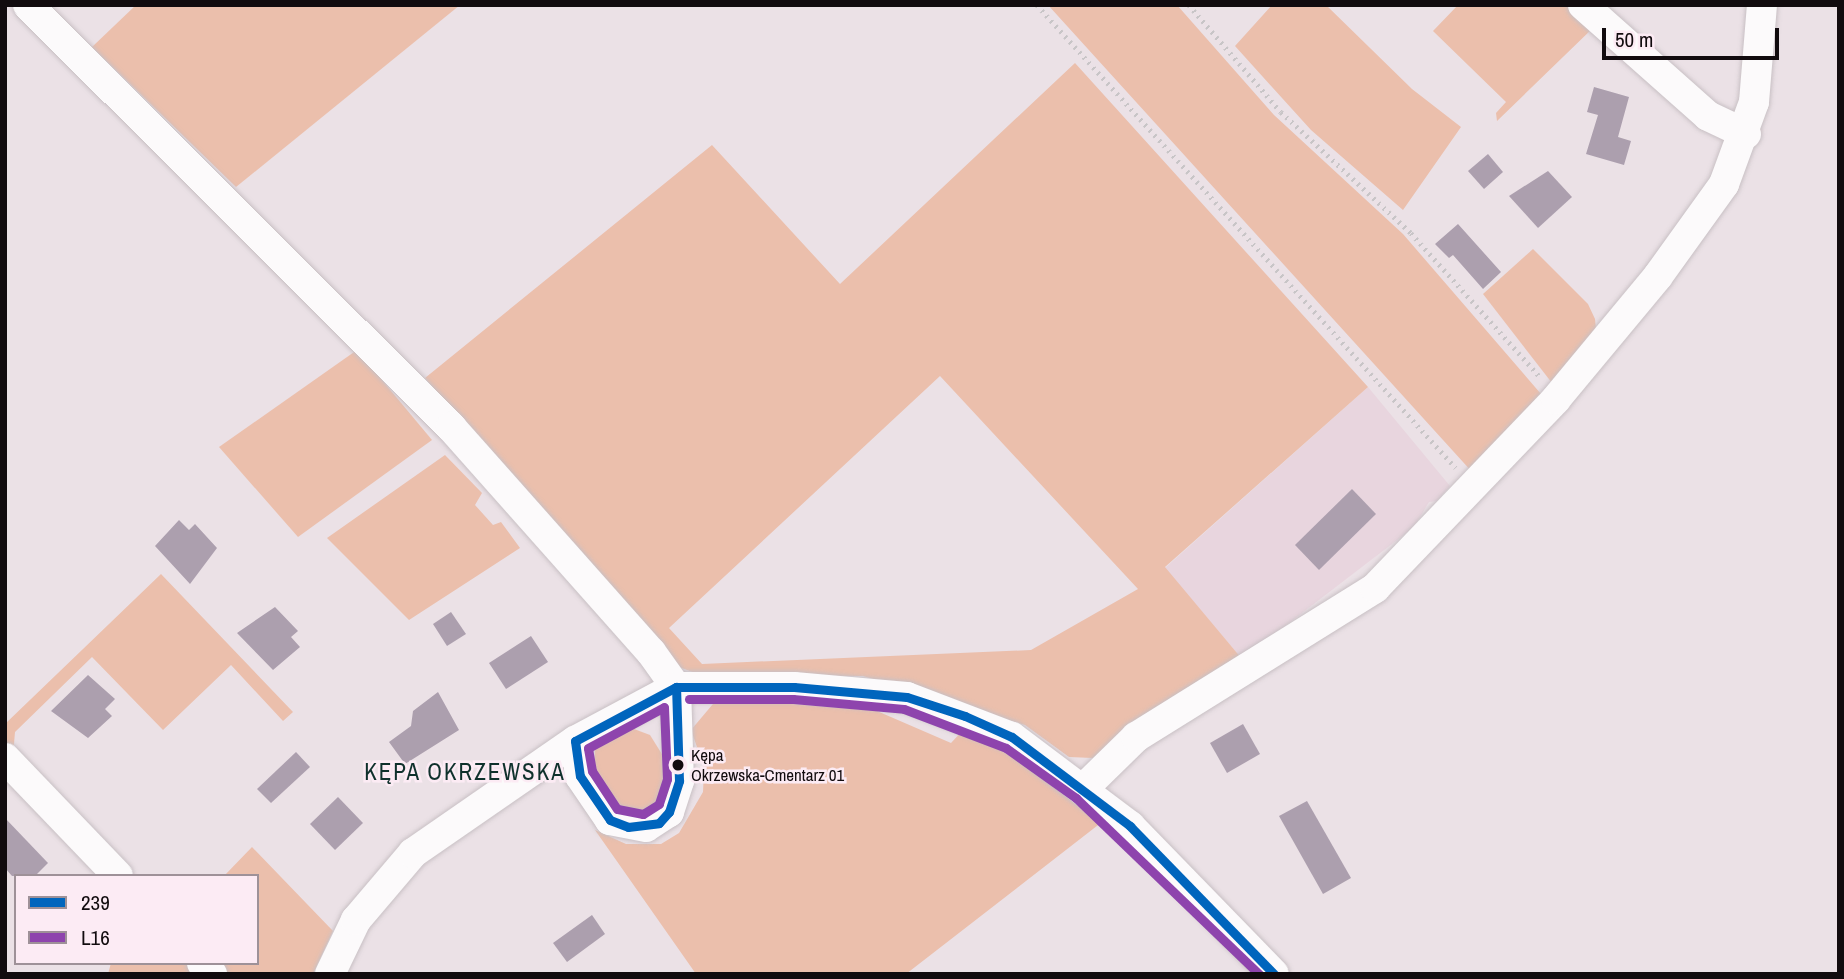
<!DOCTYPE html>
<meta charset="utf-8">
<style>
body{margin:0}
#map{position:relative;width:1844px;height:979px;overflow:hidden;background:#ebe1e6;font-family:"Archivo Narrow",sans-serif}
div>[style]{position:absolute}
.built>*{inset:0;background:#e8d5de}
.green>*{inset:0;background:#ebbfac}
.building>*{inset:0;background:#ac9fae}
.path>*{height:4.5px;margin-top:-2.25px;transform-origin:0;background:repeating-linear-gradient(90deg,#c8c5c7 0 2px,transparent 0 7px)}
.roads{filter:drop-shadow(0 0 2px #c8c0c4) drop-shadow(0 0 2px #c8c0c4)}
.minor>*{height:30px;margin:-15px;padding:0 15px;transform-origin:15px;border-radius:15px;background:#fcfafb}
.bus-1>*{height:9px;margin:-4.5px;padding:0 4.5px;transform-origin:4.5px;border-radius:4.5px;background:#0065bd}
.bus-2>*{height:9px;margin:-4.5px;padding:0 4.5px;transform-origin:4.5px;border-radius:4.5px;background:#8e44ad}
.dots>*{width:19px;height:19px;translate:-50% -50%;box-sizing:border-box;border:4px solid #fcebf4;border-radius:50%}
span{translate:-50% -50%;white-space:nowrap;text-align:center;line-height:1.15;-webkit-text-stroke:5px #fcebf4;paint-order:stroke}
.bus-label{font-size:17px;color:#110b0e}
.left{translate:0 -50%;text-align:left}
.quarter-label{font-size:23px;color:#0f312c;letter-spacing:2px}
.frame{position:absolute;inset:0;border:7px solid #110b0e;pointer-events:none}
.legend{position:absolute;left:14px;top:874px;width:245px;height:91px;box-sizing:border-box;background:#fcebf4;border:2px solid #9e9198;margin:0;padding:9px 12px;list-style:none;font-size:21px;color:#110b0e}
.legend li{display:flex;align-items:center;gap:14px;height:35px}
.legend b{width:35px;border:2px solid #9e9198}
.scale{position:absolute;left:1602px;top:28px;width:177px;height:32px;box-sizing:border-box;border:4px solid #110b0e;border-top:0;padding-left:9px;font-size:21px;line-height:24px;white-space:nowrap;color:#110b0e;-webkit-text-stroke:5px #fcebf4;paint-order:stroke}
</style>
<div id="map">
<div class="built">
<div style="clip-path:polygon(1368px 387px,1450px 486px,1437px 501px,1429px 502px,1414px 527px,1242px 659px,1165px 568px)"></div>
</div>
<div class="green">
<div style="clip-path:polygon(136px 5px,460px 5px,236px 187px,92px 47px)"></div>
<div style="clip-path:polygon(1048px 5px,1177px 5px,1274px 115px,1403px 234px,1541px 394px,1473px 473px)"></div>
<div style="clip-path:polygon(1272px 5px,1326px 5px,1412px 89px,1461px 127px,1403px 210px,1311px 130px,1235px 46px)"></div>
<div style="clip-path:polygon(1458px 5px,1573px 5px,1595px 26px,1497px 121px,1496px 113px,1506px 102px,1433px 31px)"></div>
<div style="clip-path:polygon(evenodd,1075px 63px,1368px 387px,1165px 567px,1242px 659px,1093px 758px,1069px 757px,1025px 725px,863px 676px,701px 675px,676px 666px,425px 378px,712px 145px,840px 284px,1075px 63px,940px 376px,1138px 589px,1031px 650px,702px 664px,669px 628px,940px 376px)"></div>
<div style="clip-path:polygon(1533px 249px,1588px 304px,1595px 319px,1596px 329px,1552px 383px,1483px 294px)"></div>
<div style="clip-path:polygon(357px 350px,432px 440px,298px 537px,219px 447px)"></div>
<div style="clip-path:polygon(445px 455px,482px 493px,475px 505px,493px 525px,501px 522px,520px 548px,409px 620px,327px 538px)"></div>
<div style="clip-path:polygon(161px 574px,293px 712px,283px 721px,231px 665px,163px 730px,92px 657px,15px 732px,13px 755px,5px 747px,5px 724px)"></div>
<div style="clip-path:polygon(718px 698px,877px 711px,951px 743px,965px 728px,1048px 775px,1102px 822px,906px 974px,696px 974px,595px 830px,626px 844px,661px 844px,679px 833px,703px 792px,704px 767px,691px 730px)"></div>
<div style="clip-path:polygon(626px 726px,650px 735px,665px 759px,668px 780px,657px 804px,648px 810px,620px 809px,594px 779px,595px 749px)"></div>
<div style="clip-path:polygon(252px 847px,333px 931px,313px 974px,222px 974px,213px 963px,257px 963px,257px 876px,224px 876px)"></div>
<div style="clip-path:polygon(111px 963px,187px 963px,197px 974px,108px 974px)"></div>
</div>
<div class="building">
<div style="clip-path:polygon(1594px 87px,1629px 97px,1618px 137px,1631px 141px,1624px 165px,1586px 154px,1598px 115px,1587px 112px)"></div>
<div style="clip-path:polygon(1488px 154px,1503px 172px,1484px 189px,1468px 171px)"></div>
<div style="clip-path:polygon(1548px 171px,1572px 197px,1538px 228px,1509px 196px)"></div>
<div style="clip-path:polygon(1458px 224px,1501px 272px,1483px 289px,1453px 255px,1449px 258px,1435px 244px)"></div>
<div style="clip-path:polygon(1352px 489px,1376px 514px,1319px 570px,1295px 545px)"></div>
<div style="clip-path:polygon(179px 520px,189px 530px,195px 524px,217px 548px,190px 584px,155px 546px)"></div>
<div style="clip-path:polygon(275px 607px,298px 631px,291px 637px,300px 647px,273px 670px,237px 633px)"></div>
<div style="clip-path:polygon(451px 612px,466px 634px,447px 646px,433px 624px)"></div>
<div style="clip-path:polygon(531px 636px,548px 662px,506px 689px,489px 663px)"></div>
<div style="clip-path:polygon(88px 675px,115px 699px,105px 709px,112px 716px,88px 738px,51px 711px)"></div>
<div style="clip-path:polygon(438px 692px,459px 730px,405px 764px,389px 742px,411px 726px,413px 711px)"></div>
<div style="clip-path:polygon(1243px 724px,1260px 754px,1227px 773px,1210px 743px)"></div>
<div style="clip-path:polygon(296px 752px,310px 767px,271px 803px,257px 789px)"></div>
<div style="clip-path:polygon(338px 797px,363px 823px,335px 850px,310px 824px)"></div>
<div style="clip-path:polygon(1307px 801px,1351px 878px,1323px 894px,1279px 816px)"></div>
<div style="clip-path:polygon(5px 818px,48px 863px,35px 876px,12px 876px,5px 868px)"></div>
<div style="clip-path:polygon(592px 915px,605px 934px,567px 962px,553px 943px)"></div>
</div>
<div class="path">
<div style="left:1037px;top:5px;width:624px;rotate:47.86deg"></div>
<div style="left:1189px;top:5px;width:141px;rotate:49.3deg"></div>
<div style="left:1281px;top:112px;width:178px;rotate:42.9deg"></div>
<div style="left:1411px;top:233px;width:195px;rotate:48.1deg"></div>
</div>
<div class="roads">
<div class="minor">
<div style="left:28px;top:5px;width:598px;rotate:44.93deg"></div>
<div style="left:451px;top:427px;width:301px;rotate:48.4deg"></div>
<div style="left:651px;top:652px;width:43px;rotate:54.5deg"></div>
<div style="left:676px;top:687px;width:94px;rotate:88.2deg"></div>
<div style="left:679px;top:781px;width:33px;rotate:108deg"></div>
<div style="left:669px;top:812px;width:27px;rotate:147deg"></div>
<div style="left:646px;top:827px;width:37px;rotate:-169deg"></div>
<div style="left:610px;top:820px;width:53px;rotate:-124.3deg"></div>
<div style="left:580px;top:776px;width:35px;rotate:-98deg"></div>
<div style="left:1583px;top:5px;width:167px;rotate:41.6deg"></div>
<div style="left:1708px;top:116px;width:42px;rotate:25.3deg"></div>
<div style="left:5px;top:758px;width:163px;rotate:46.2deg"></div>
<div style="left:1084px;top:788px;width:73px;rotate:-44.4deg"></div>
<div style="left:1136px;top:737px;width:282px;rotate:-31.9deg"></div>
<div style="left:1375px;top:588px;width:262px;rotate:-46.2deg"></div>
<div style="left:1556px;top:399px;width:160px;rotate:-50.3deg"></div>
<div style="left:1658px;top:276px;width:113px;rotate:-54.3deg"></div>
<div style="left:1724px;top:184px;width:87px;rotate:-69.9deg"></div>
<div style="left:1754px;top:102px;width:97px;rotate:-85.3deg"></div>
<div style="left:202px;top:963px;width:15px;rotate:48deg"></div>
<div style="left:330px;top:974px;width:60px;rotate:-64.3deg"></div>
<div style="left:356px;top:920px;width:88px;rotate:-49.6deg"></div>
<div style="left:413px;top:853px;width:197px;rotate:-34.7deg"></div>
<div style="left:575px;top:741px;width:115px;rotate:-28.1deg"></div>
<div style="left:676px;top:687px;width:118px"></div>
<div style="left:794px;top:687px;width:113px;rotate:5.1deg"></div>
<div style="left:907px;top:697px;width:112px;rotate:20.9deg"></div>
<div style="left:1012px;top:737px;width:148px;rotate:37deg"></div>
<div style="left:1130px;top:826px;width:206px;rotate:45.8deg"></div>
</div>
</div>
<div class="bus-1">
<div style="left:575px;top:741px;width:115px;rotate:-28.1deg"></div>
<div style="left:676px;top:687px;width:118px"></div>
<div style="left:794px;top:687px;width:113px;rotate:5.1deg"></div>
<div style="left:907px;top:697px;width:61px;rotate:18.1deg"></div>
<div style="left:965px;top:716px;width:51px;rotate:24.1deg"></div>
<div style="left:1012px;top:737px;width:148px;rotate:37deg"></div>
<div style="left:1130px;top:826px;width:206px;rotate:45.8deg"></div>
<div style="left:575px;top:741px;width:35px;rotate:82deg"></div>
<div style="left:580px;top:776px;width:53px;rotate:55.7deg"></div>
<div style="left:610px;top:820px;width:19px;rotate:21deg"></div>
<div style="left:628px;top:827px;width:31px;rotate:-7deg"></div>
<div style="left:659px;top:823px;width:15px;rotate:-48deg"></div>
<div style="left:669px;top:812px;width:33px;rotate:-72deg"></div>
<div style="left:679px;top:781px;width:94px;rotate:-91.8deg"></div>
</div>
<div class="bus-2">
<div style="left:689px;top:699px;width:104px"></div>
<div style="left:793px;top:699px;width:111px;rotate:5.1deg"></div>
<div style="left:904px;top:709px;width:109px;rotate:20.9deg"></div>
<div style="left:1006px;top:748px;width:86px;rotate:35.5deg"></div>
<div style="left:1076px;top:798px;width:254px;rotate:43.9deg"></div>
<div style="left:664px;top:707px;width:72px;rotate:87.6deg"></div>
<div style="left:667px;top:779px;width:26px;rotate:108deg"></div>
<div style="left:659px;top:804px;width:19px;rotate:148deg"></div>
<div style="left:643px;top:814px;width:26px;rotate:-169deg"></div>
<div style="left:617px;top:809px;width:45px;rotate:-123.3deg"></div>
<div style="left:592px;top:771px;width:23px;rotate:-100deg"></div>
<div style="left:588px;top:748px;width:86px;rotate:-28.3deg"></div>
</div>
<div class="dots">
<div style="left:678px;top:765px;background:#110b0e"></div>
</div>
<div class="bus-label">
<span class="left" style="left:691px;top:765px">Kępa<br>Okrzewska-Cmentarz 01</span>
</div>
<div class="quarter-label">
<span style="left:465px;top:772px">KĘPA OKRZEWSKA</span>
</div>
<div class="frame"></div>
<ul class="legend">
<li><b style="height:9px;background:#0065bd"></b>239</li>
<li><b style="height:9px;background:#8e44ad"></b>L16</li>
</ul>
<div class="scale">50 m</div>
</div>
